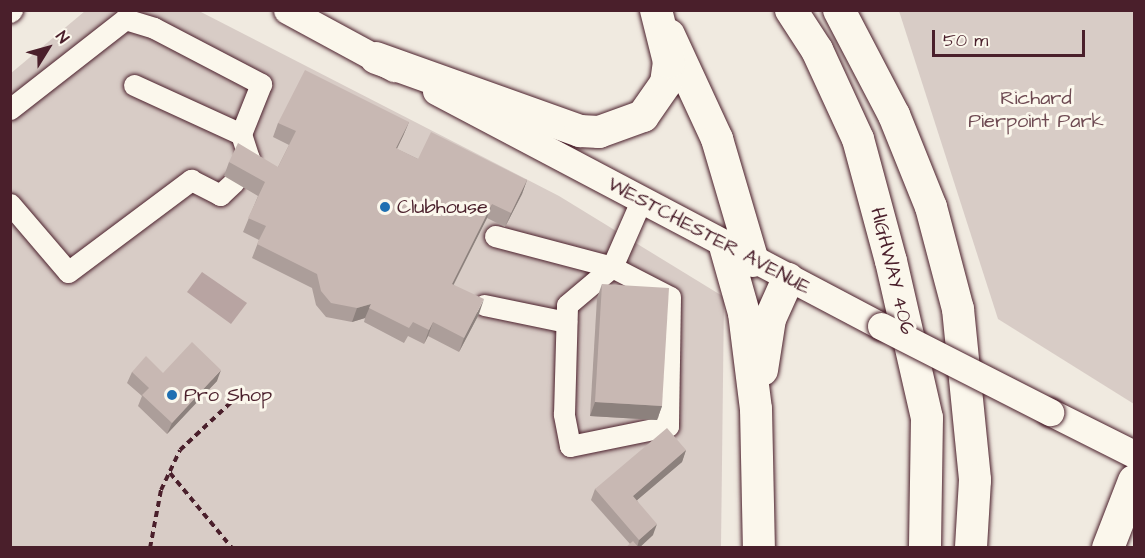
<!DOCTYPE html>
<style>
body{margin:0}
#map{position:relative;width:1145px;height:558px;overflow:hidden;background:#f0eae0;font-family:"Architects Daughter",sans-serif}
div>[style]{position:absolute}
.green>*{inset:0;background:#d8ccc6}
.water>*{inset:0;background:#b8a4a2}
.path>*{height:4px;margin-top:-2px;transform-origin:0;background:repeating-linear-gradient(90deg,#4a1f2b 0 6px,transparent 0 10.5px)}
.roads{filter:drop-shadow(0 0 2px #4a1f2b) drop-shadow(0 0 2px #4a1f2b)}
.minor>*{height:21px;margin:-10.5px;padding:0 10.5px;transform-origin:10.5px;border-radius:10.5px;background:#fbf7ec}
.major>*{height:27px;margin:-13.5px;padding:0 13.5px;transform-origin:13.5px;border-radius:13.5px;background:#fbf7ec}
.highway>*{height:32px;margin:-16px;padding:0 16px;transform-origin:16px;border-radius:16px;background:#fbf7ec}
.bridges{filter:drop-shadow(0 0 2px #4a1f2b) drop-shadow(0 0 2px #4a1f2b)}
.major-bridge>*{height:27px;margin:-13.5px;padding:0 13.5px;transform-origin:13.5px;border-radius:13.5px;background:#fbf7ec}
.wall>*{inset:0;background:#ac9e9a}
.shaded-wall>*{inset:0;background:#8c817d}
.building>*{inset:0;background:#c8b8b3}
.dots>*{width:16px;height:16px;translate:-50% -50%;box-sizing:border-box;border:3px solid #fbf7ec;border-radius:50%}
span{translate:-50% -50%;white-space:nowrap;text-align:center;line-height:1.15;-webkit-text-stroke:6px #fbf7ec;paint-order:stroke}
.park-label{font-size:20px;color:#6e4a52}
.poi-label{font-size:20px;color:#4a1f2b}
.left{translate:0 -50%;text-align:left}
.street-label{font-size:20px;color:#4a1f2b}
.frame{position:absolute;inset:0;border:12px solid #4a1f2b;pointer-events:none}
.north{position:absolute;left:18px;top:18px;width:60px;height:60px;-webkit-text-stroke:4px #fbf7ec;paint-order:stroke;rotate:53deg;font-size:16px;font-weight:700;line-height:24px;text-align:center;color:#4a1f2b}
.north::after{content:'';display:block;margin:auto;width:21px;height:27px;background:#4a1f2b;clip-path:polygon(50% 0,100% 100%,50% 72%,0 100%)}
.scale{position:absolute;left:932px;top:30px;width:153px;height:27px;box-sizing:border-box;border:3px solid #4a1f2b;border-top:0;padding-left:8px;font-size:18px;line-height:21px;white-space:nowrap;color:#4a1f2b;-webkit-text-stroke:4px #fbf7ec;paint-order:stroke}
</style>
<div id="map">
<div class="green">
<div style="clip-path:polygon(85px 11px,199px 11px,559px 196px,724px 297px,721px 547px,11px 547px,10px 74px)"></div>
<div style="clip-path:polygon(899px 11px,1134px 11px,1134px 404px,998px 319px)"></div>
</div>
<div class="water">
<div style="clip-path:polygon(202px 272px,247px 303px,231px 324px,187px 292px)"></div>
</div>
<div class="path">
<div style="left:170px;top:473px;width:97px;rotate:50.4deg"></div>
<div style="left:150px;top:548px;width:59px;rotate:-79.3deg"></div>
<div style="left:161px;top:490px;width:44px;rotate:-64.6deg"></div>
<div style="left:180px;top:450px;width:86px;rotate:-43.1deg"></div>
</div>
<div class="roads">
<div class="minor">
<div style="left:10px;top:12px;width:3px;rotate:-45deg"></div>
<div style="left:134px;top:85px;width:118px;rotate:24.6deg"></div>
<div style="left:10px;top:109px;width:146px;rotate:-38deg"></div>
<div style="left:125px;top:19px;width:30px;rotate:17deg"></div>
<div style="left:154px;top:28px;width:121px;rotate:27.6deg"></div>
<div style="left:261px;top:84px;width:54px;rotate:111.8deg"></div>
<div style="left:241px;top:134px;width:25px;rotate:72deg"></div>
<div style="left:249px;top:158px;width:7px;rotate:117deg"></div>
<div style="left:10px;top:204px;width:89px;rotate:49.5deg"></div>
<div style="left:68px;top:272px;width:154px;rotate:-36.8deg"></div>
<div style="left:191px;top:180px;width:33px;rotate:27deg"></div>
<div style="left:220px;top:195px;width:19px;rotate:-43deg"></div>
<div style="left:495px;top:236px;width:121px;rotate:14.8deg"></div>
<div style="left:612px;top:267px;width:65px;rotate:27.3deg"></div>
<div style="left:670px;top:297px;width:129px;rotate:90.9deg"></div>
<div style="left:668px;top:426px;width:100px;rotate:168.5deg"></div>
<div style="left:570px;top:446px;width:33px;rotate:-101deg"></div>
<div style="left:564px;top:414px;width:109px;rotate:-88.4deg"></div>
<div style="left:567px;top:305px;width:59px;rotate:-40.2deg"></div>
<div style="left:612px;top:267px;width:72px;rotate:-66.3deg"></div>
<div style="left:484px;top:305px;width:84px;rotate:11.7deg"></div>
</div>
<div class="major">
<div style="left:287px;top:10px;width:122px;rotate:28.5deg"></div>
<div style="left:436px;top:91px;width:503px;rotate:27.84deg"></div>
<div style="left:1050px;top:412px;width:94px;rotate:26.6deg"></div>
</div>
<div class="highway">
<div style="left:791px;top:10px;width:48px;rotate:57deg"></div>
<div style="left:817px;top:50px;width:98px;rotate:65.3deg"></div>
<div style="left:858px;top:139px;width:126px;rotate:74.9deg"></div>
<div style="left:891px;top:261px;width:161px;rotate:77.1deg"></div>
<div style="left:927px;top:418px;width:130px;rotate:90.9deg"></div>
<div style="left:839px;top:10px;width:119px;rotate:62.4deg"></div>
<div style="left:894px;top:115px;width:99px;rotate:68.1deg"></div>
<div style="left:931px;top:207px;width:106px;rotate:75.2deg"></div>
<div style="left:958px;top:309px;width:172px;rotate:84.3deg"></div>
<div style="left:975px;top:480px;width:68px;rotate:93.4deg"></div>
<div style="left:669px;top:35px;width:115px;rotate:65.2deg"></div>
<div style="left:717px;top:139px;width:127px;rotate:73.6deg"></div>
<div style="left:376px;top:58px;width:217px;rotate:19.7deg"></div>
<div style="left:580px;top:131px;width:19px;rotate:3deg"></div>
<div style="left:599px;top:132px;width:47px;rotate:-20deg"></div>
<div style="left:643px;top:116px;width:40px;rotate:-55.1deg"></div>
<div style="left:666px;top:83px;width:21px;rotate:-82deg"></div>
<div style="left:669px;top:62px;width:54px;rotate:-104deg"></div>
<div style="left:725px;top:246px;width:70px;rotate:74.2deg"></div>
<div style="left:744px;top:313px;width:97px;rotate:82.9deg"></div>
<div style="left:756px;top:409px;width:139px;rotate:88.8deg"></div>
<div style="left:762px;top:370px;width:52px;rotate:-81.1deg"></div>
<div style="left:770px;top:319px;width:44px;rotate:-65.8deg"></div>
<div style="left:1108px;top:548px;width:72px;rotate:-68.8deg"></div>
</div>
</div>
<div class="bridges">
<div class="major-bridge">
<div style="left:881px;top:326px;width:190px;rotate:27deg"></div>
</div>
</div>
<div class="wall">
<div style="clip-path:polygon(409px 122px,403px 136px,397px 149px,418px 159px,527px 180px,522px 194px,505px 227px,487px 218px,453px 284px,479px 314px,459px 352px,428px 336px,424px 344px,408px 336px,404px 343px,364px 322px,365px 318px,352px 322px,326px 317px,316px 305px,312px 288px,252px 258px,259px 240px,243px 232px,258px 196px,224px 176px,229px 162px,278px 167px,289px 145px,273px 137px,278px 123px)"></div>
<div style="clip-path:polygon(602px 284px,662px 406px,657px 420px,590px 416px,597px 298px)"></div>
<div style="clip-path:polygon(132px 372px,163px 373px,217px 381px,167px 434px,138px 406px,142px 396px,127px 383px)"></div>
<div style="clip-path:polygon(686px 450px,682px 462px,637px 500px,653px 535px,639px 548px,630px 544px,591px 500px,595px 489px)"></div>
</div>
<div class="shaded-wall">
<div style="clip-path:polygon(409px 122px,403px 136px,390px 162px,396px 148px)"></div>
<div style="clip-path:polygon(527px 180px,522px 194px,505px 227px,511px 213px)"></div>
<div style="clip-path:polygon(492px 204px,487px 218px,447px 298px,452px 284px)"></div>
<div style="clip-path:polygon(484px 299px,479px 314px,459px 352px,464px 338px)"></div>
<div style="clip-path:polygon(371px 304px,365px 318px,352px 322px,357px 308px)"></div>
<div style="clip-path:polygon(433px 322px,428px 336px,424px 344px,429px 330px)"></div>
<div style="clip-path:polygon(221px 370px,217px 381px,167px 434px,172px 423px)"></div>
<div style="clip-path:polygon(595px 402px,662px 406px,657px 420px,590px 416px)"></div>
<div style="clip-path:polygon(686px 450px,682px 462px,629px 507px,633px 496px)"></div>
<div style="clip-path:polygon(657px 524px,653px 535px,639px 548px,637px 548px,639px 540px)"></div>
</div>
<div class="building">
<div style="clip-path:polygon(305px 70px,409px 122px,396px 148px,418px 159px,431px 132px,527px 180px,511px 213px,492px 204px,452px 284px,484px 299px,464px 338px,433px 322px,429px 330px,413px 322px,409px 328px,369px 308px,371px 304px,357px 308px,331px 303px,321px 291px,317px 274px,257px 244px,266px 226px,248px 218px,265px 182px,229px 162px,238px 143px,278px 167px,296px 131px,278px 123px)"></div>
<div style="clip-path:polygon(602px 284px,669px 288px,662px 406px,595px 402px)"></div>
<div style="clip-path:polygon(192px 342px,221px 370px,172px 423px,142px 395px,149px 388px,132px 372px,146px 356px,163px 373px)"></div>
<div style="clip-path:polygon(667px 428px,686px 450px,633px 496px,657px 524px,639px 540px,595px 489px)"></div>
<div style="clip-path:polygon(633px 541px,639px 548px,625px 548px)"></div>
</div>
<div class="dots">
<div style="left:385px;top:207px;background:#1f6fb2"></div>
<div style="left:172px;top:395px;background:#1f6fb2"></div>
</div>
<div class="park-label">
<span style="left:1036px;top:110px">Richard<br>Pierpoint Park</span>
</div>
<div class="poi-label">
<span class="left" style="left:397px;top:207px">Clubhouse</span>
<span class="left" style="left:184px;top:395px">Pro Shop</span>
</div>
<div class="street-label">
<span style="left:709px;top:236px;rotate:28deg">WESTCHESTER AVENUE</span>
<span style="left:892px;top:271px;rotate:76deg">HIGHWAY 406</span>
</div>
<div class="frame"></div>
<div class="north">N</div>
<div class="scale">50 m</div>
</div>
